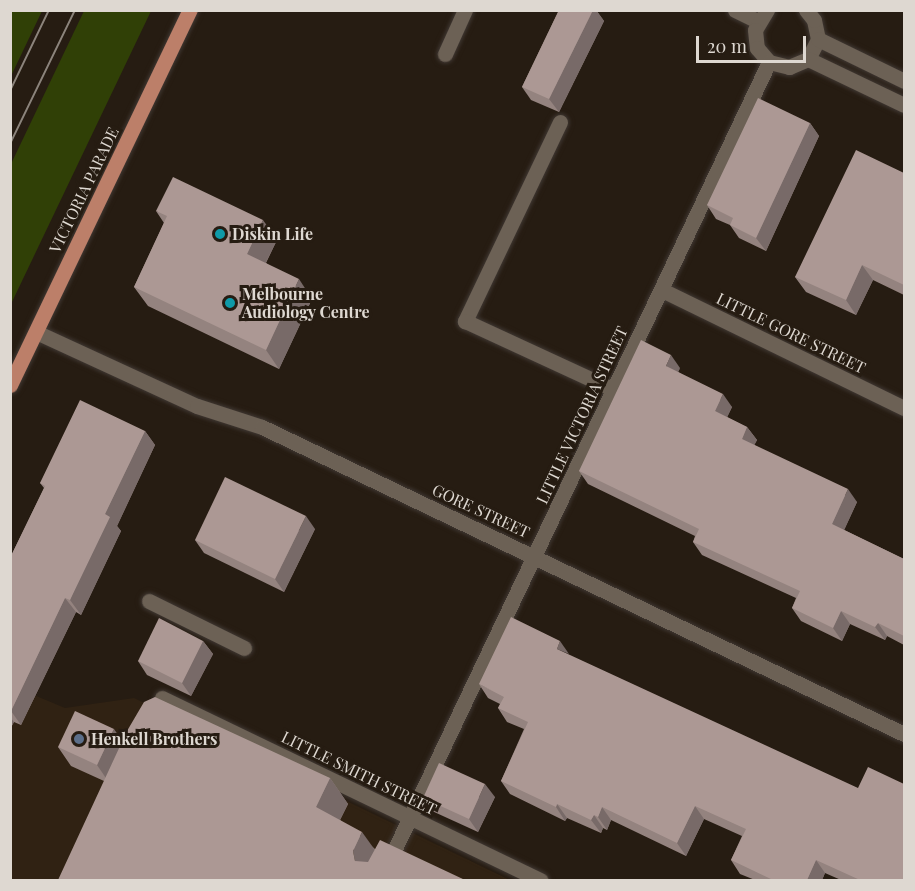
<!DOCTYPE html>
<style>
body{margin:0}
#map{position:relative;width:915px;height:891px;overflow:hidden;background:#261c12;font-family:"Playfair Display",serif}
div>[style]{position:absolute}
.built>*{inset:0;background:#302213}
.green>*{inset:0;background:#304006}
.roads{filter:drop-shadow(0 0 2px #403833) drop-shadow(0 0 2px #403833)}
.service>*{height:15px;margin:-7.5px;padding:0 7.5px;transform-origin:7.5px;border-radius:7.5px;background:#6c6155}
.minor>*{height:15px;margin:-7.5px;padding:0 7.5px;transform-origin:7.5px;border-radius:7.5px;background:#6c6155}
.primary>*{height:15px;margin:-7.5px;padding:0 7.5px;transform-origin:7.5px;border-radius:7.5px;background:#bc7f69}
.tram>*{height:1.5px;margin:-0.75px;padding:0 0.75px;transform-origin:0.75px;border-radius:0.75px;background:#8c847c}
.wall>*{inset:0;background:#94837f}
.shaded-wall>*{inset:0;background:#786a68}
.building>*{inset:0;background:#ac9894}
.dots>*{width:16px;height:16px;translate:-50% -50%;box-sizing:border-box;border:3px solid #261c12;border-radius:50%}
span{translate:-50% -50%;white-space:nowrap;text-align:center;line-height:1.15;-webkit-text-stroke:6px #261c12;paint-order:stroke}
.street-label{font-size:16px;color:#ded8d1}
.poi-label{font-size:16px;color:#ded8d1;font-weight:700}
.left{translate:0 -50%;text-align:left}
.frame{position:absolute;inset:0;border:12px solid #ded8d1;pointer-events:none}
.scale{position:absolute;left:696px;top:36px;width:110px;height:27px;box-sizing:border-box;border:3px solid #ded8d1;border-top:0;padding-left:8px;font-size:18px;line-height:21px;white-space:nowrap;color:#ded8d1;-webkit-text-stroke:4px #261c12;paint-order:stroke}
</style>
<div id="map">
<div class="built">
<div style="clip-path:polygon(10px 685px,65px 708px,134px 698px,510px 880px,11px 880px)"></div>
</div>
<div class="green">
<div style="clip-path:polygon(11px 10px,42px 11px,11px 76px,10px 11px)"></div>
<div style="clip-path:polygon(84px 11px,151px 11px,11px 304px,11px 164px)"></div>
</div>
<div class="roads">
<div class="service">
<div style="left:445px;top:54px;width:48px;rotate:-65.6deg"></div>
<div style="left:560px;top:122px;width:221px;rotate:115.5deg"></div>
<div style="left:465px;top:321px;width:164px;rotate:24.8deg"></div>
<div style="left:662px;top:290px;width:269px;rotate:26deg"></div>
<div style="left:149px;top:601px;width:106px;rotate:26.3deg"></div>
</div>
<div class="minor">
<div style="left:735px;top:10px;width:25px;rotate:26deg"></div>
<div style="left:767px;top:10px;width:23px;rotate:121deg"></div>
<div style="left:755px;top:30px;width:18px;rotate:84deg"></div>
<div style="left:757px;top:48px;width:18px;rotate:49deg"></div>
<div style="left:769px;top:62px;width:21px;rotate:14deg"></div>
<div style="left:789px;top:67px;width:21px;rotate:-23deg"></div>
<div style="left:808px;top:59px;width:22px;rotate:-63deg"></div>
<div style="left:818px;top:39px;width:19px;rotate:-102deg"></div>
<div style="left:814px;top:20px;width:13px;rotate:-129deg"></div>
<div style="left:818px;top:39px;width:96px;rotate:26deg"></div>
<div style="left:808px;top:59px;width:106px;rotate:25.6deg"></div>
<div style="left:36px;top:332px;width:177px;rotate:24.7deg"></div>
<div style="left:197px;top:406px;width:68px;rotate:17.9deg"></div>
<div style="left:262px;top:427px;width:712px;rotate:25.56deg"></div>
<div style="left:162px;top:698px;width:420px;rotate:25.7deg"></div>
<div style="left:380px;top:880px;width:906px;rotate:-64.57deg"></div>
</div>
<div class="primary">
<div style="left:10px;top:385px;width:416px;rotate:-64.4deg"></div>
</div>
</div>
<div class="tram">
<div style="left:10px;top:91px;width:90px;rotate:-64.3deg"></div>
<div style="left:10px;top:144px;width:149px;rotate:-64.1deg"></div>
</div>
<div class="wall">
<div style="clip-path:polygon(559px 10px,596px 10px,604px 21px,559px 112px,531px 100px,522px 87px)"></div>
<div style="clip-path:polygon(810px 123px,819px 136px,766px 251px,739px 238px,730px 225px,716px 219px,707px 205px)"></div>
<div style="clip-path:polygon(904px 173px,904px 295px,873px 280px,856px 315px,806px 292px,795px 277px)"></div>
<div style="clip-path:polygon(156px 211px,277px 240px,266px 263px,312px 299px,279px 369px,148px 306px,134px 287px,164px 223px)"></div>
<div style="clip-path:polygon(680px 368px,678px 372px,732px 407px,727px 417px,747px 427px,757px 440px,754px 445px,857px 502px,844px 530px,904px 559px,904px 645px,887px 636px,885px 640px,850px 624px,842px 641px,801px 621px,792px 608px,796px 598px,702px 555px,693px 542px,695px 536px,588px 484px,579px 471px)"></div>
<div style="clip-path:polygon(145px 431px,155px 445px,117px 526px,121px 531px,81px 615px,76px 612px,21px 725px,14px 722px,10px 729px,10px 558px,44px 488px,40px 483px)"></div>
<div style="clip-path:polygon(315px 529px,284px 592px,204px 553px,195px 540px)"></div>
<div style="clip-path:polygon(203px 641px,213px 654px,191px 696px,147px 675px,138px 661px)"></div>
<div style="clip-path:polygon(479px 684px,904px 880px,841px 880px,825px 873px,822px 880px,755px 880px,740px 874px,731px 860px,742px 836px,704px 819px,686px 856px,611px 820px,607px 830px,603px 828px,601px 833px,567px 818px,565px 821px,510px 794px,501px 781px,524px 729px,507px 722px,498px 708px,500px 704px,488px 698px)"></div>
<div style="clip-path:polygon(122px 741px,330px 778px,348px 804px,340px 820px,375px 849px,465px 880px,104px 781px,71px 766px,58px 747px)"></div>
<div style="clip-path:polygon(495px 797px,478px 832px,432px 811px,423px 798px)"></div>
</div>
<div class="shaded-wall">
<div style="clip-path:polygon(593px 10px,596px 10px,604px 21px,559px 112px,549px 99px)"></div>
<div style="clip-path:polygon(810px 123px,819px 136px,766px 251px,756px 238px)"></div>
<div style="clip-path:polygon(263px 220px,277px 240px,260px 274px,247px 254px)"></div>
<div style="clip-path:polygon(862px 265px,873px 280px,856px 315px,846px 300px)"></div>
<div style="clip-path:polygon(299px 279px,312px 299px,279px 369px,266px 350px)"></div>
<div style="clip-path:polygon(671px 355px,680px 368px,675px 379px,666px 366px)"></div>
<div style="clip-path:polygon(723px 394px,732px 407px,724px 424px,715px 411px)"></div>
<div style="clip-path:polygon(747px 427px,757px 440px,751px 452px,742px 439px)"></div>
<div style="clip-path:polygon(145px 431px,155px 445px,117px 526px,121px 531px,81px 615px,70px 600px,105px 514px)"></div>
<div style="clip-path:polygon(848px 489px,857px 502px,841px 537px,832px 524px)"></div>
<div style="clip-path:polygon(306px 516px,315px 529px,284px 592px,275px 579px)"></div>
<div style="clip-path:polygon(65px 598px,76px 612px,21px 725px,11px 711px)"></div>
<div style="clip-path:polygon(841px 611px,850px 624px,842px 641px,833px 628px)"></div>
<div style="clip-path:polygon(878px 623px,887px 636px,885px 640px,875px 627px)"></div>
<div style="clip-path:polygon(203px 641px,213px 654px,191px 696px,182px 683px)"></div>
<div style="clip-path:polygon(560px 641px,569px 654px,557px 649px)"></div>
<div style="clip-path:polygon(10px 717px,14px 722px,10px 729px)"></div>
<div style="clip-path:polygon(114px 729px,127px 748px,110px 784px,97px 765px)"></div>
<div style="clip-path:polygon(330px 778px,348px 804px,334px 832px,316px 807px)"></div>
<div style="clip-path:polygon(485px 784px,495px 797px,478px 832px,469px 819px)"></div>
<div style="clip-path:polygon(557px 804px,567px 818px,565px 821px,556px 807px)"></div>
<div style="clip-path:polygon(695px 806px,704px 819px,686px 856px,677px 843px)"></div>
<div style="clip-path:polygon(602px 807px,611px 820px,607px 830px,598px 817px)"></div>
<div style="clip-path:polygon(594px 815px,603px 828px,601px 833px,591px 820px)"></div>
<div style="clip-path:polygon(362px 832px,380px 857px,371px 876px,355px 861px,353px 851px)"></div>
<div style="clip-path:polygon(816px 860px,825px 873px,822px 880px,807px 880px)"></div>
</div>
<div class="building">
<div style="clip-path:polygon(559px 10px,593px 10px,549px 99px,522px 87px)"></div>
<div style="clip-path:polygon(758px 98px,810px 123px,756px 238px,730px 225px,733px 218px,707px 205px)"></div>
<div style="clip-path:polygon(856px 150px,904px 173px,904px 285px,862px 265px,846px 300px,795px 277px)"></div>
<div style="clip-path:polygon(173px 177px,263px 220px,247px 254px,299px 279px,266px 350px,134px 287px,167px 216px,156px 211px)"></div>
<div style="clip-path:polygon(641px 340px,671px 355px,666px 366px,723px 394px,715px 411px,747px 427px,742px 439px,848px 489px,832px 524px,904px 559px,904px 636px,878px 623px,875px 627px,841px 611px,833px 628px,792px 608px,800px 591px,693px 542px,699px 529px,579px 471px)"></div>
<div style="clip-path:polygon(80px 400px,145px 431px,105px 514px,110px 517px,70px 600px,65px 598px,11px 711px,10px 558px,45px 486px,40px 483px)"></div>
<div style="clip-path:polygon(225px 477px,306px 516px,275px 579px,195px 540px)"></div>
<div style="clip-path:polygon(511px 617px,560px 641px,557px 649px,858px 788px,868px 767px,904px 784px,904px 880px,860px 880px,816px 860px,807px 880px,773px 880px,731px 860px,746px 829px,695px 806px,677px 843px,602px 807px,598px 817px,594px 815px,591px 820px,557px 804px,556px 807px,501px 781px,528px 722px,498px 708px,504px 697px,479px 684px)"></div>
<div style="clip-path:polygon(159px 618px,203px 641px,182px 683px,138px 661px)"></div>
<div style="clip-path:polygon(155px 697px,330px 778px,316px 807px,362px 832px,353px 851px,355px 861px,368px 862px,380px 840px,465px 880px,58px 880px,127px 731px,144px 702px)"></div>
<div style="clip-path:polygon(75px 711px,114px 729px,97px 765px,58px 747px)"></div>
<div style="clip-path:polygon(439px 763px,485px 784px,469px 819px,423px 798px)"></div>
</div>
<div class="dots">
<div style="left:220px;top:234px;background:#0f9aa8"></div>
<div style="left:230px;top:303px;background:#0f9aa8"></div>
<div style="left:79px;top:739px;background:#5c6f8a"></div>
</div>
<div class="street-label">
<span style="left:84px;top:190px;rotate:-64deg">VICTORIA PARADE</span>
<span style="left:791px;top:333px;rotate:26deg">LITTLE GORE STREET</span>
<span style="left:582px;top:415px;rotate:-65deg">LITTLE VICTORIA STREET</span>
<span style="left:481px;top:511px;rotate:25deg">GORE STREET</span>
<span style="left:359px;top:773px;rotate:26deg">LITTLE SMITH STREET</span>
</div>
<div class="poi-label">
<span class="left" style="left:232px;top:234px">Diskin Life</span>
<span class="left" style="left:242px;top:303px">Melbourne<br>Audiology Centre</span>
<span class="left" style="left:91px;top:739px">Henkell Brothers</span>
</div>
<div class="frame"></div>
<div class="scale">20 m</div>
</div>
